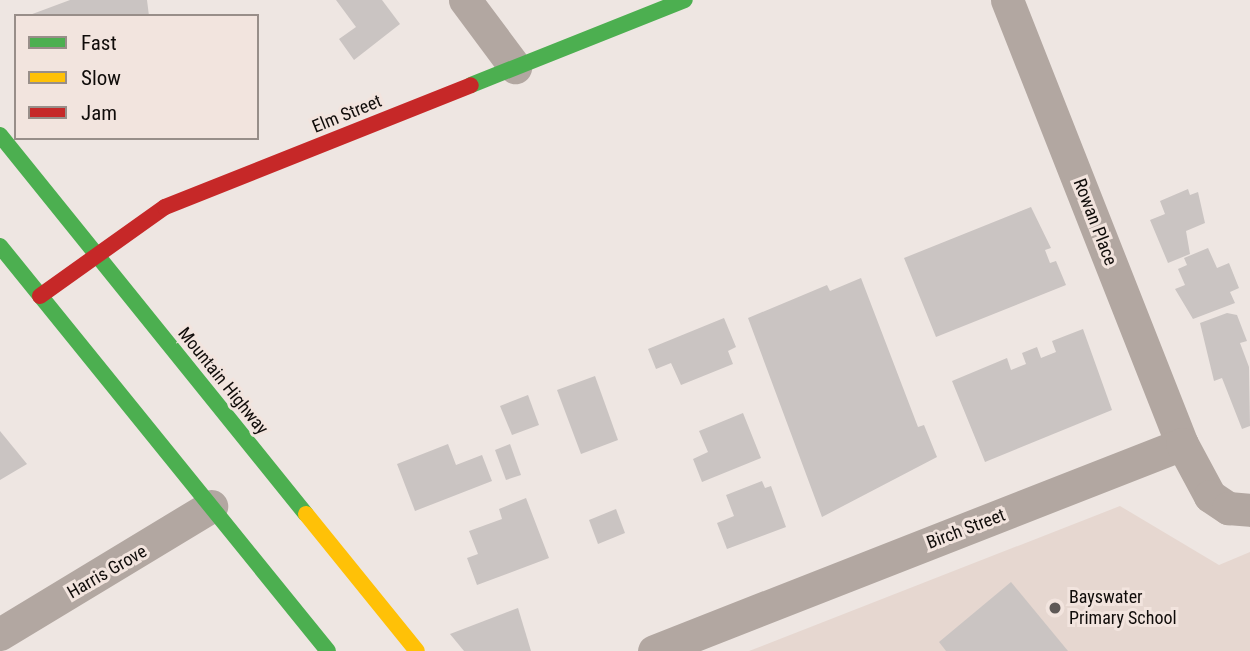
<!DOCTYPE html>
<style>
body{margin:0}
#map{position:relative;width:1250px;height:651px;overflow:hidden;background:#eee6e2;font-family:"Roboto Condensed",sans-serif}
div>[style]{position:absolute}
.built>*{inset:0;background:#e6d7d0}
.building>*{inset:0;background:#cac4c2}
.street>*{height:33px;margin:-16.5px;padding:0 16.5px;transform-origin:16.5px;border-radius:16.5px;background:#b2a7a1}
.fast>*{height:16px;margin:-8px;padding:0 8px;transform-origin:8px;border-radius:8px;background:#4caf50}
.slow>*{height:16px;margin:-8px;padding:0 8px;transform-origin:8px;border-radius:8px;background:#ffc107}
.jam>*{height:16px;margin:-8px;padding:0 8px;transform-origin:8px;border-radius:8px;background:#c62828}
.dots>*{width:19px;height:19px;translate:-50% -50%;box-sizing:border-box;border:4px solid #f2e4de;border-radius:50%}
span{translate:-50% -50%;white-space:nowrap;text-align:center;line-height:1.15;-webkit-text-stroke:6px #f2e4de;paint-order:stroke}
.street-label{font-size:18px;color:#100c0a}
.poi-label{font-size:18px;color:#100c0a}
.left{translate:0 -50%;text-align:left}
.legend{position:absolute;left:14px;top:14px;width:245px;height:126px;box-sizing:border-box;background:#f2e4de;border:2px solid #988e89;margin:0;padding:9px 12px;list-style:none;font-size:21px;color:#100c0a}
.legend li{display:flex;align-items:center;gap:14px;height:35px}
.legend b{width:35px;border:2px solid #988e89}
</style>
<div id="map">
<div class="built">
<div style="clip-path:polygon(1120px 506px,1219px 565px,1250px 552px,1250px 651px,749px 651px)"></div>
</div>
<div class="building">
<div style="clip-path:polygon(70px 0,147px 0,149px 16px,27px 16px)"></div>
<div style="clip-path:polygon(336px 0,382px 0,400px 24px,354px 60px,339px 39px,356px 27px)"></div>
<div style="clip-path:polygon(1188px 189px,1190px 195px,1198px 192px,1205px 223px,1186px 231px,1190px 254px,1168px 263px,1150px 220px,1165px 214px,1160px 201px)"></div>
<div style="clip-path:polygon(1031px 207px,1051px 248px,1045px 250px,1050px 263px,1056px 261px,1066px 285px,936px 337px,904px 258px)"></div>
<div style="clip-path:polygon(1208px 248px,1217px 268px,1229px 263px,1239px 288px,1230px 292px,1235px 303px,1193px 319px,1175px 289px,1185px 285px,1178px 269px,1187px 265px,1184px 258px)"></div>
<div style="clip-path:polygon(861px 278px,918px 427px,924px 425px,937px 457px,822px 517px,748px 318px,827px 285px,830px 291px)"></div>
<div style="clip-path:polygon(1227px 313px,1237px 315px,1247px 341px,1240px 343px,1249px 367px,1250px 426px,1242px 429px,1222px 378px,1214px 381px,1200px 323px)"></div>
<div style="clip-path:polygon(724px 318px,736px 347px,728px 351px,733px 364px,681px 385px,671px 363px,656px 369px,648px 349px)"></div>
<div style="clip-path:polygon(1083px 329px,1112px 410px,985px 462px,952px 381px,1007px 358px,1011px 370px,1026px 364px,1022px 353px,1037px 347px,1041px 358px,1056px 352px,1052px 341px)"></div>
<div style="clip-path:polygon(595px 376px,618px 440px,581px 454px,557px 390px)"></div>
<div style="clip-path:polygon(528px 395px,539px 425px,512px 435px,500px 406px)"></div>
<div style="clip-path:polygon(743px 413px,761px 458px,702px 482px,693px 459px,708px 452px,699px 431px)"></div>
<div style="clip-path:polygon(0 431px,27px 464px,0 480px)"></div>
<div style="clip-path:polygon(448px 444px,456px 465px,482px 455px,492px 481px,415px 511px,397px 464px)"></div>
<div style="clip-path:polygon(510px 444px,521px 475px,506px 480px,495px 450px)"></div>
<div style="clip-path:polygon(762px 481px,765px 488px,771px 486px,786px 527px,727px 549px,717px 523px,734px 516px,726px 495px)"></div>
<div style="clip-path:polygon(526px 498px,549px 558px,477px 585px,467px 558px,478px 554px,469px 531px,502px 519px,499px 509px)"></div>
<div style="clip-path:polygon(616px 509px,625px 533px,598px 544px,589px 520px)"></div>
<div style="clip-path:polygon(1011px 582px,1068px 651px,946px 651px,939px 642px)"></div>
<div style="clip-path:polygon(518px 608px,531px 651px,464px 651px,450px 634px)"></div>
</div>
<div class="street">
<div style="left:465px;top:0;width:84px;rotate:53.3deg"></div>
<div style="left:1007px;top:0;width:477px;rotate:68.5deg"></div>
<div style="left:0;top:634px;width:247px;rotate:-31.2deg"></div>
<div style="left:654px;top:651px;width:567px;rotate:-21.41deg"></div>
<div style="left:1182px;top:444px;width:59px;rotate:61.7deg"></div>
<div style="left:1210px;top:496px;width:22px;rotate:34deg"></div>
<div style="left:1228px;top:508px;width:22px;rotate:5deg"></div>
</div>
<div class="fast">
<div style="left:471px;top:85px;width:230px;rotate:-21.7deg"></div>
<div style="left:0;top:135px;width:487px;rotate:51.1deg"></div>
<div style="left:0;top:246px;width:521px;rotate:51deg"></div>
</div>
<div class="slow">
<div style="left:306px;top:514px;width:176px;rotate:51deg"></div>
</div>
<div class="jam">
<div style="left:40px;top:296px;width:153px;rotate:-35.5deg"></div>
<div style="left:165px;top:207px;width:329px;rotate:-21.7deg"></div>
</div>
<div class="dots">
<div style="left:1055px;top:608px;background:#5e5856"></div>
</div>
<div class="street-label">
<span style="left:347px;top:114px;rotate:-22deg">Elm Street</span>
<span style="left:1095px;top:222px;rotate:69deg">Rowan Place</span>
<span style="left:223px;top:381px;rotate:51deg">Mountain Highway</span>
<span style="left:966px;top:529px;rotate:-21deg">Birch Street</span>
<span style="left:107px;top:572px;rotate:-30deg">Harris Grove</span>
</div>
<div class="poi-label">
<span class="left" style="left:1069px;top:608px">Bayswater<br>Primary School</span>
</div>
<ul class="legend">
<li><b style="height:9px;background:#4caf50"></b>Fast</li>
<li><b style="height:9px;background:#ffc107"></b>Slow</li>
<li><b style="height:9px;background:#c62828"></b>Jam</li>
</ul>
</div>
